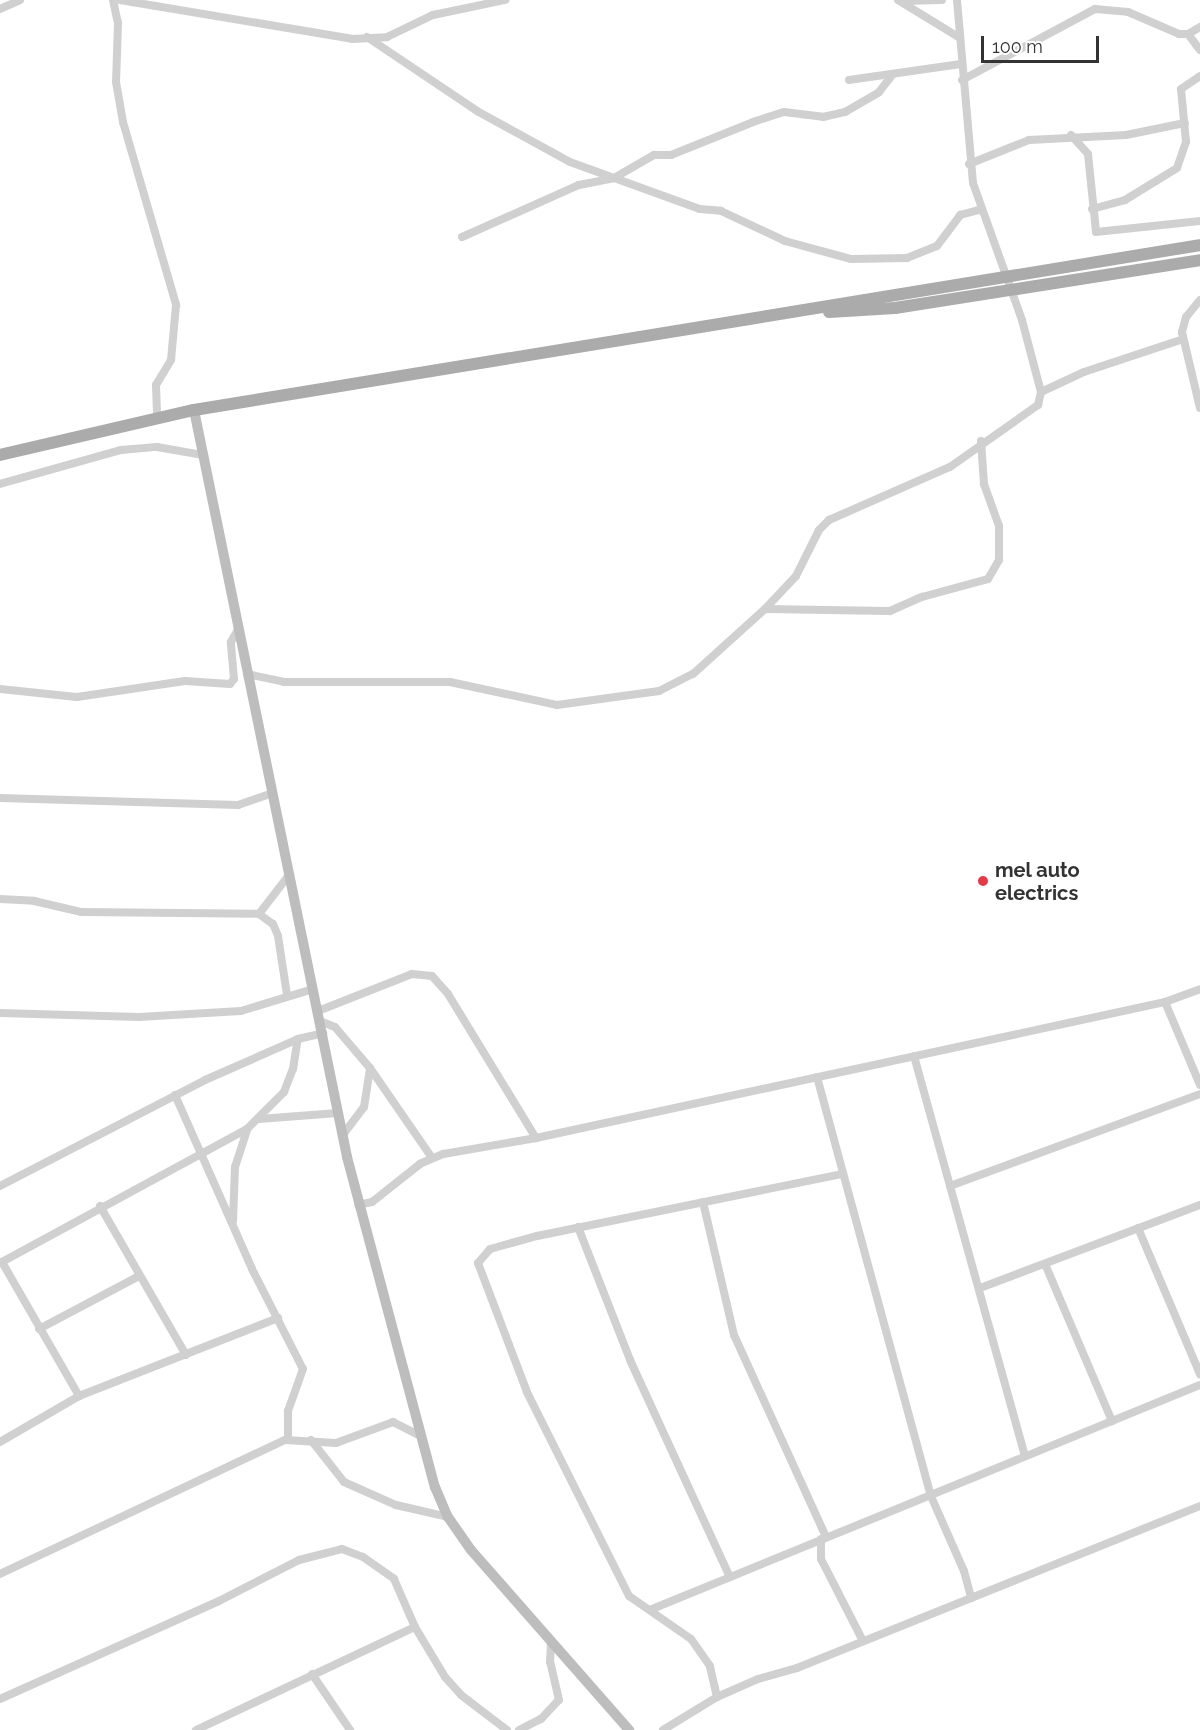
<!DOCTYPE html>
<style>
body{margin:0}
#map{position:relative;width:1200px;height:1730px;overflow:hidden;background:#fff;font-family:Raleway,sans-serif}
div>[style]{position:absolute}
.street>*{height:8px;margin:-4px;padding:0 4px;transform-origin:4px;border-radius:4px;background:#d0d0d0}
.secondary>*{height:10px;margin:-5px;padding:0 5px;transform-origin:5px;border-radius:5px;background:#bdbdbd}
.primary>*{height:12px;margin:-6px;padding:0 6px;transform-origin:6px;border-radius:6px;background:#ababab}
.dots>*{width:16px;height:16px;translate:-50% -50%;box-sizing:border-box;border:3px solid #fff;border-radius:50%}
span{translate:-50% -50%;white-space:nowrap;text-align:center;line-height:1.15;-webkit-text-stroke:6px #fff;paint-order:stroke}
.poi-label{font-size:20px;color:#333;font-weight:700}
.left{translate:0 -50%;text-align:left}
.scale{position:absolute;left:981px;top:36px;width:118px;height:27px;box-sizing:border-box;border:3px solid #333;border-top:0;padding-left:8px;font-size:18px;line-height:21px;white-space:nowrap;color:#333;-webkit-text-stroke:4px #fff;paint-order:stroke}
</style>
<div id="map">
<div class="street">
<div style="left:113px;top:0;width:24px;rotate:78deg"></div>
<div style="left:118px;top:23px;width:59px;rotate:91.9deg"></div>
<div style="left:116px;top:82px;width:41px;rotate:80.1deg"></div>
<div style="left:123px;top:122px;width:191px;rotate:73.8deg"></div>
<div style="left:176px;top:305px;width:55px;rotate:95.2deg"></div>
<div style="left:171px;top:360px;width:29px;rotate:121deg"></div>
<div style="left:156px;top:385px;width:32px;rotate:88deg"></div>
<div style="left:120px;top:0;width:235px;rotate:9.5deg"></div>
<div style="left:352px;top:39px;width:35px;rotate:-3deg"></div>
<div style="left:387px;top:37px;width:51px;rotate:-25.6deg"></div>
<div style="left:433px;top:15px;width:74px;rotate:-11.8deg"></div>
<div style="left:898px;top:0;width:73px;rotate:31.5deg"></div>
<div style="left:902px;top:1px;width:40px;rotate:-1.4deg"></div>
<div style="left:0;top:9px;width:22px;rotate:-24deg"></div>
<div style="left:1188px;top:34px;width:20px;rotate:53deg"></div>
<div style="left:367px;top:37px;width:133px;rotate:33.9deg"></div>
<div style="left:477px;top:111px;width:106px;rotate:28.7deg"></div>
<div style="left:570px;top:162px;width:138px;rotate:19.9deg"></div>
<div style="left:700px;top:209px;width:21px;rotate:5deg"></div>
<div style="left:721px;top:211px;width:71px;rotate:25.1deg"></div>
<div style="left:785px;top:241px;width:68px;rotate:15.3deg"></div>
<div style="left:851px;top:259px;width:56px;rotate:-1deg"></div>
<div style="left:907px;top:258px;width:32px;rotate:-22deg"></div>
<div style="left:937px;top:246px;width:39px;rotate:-53deg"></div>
<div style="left:960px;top:215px;width:20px;rotate:-15deg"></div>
<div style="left:849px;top:80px;width:113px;rotate:-8.1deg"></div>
<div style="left:962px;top:80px;width:151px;rotate:-28.1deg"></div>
<div style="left:1095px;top:9px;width:33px;rotate:5deg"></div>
<div style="left:1128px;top:12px;width:56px;rotate:23.3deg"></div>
<div style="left:1179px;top:34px;width:9px"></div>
<div style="left:1188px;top:34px;width:14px;rotate:-30deg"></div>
<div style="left:1071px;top:135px;width:25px;rotate:48deg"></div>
<div style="left:1088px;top:154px;width:78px;rotate:84.1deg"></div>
<div style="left:1096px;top:232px;width:105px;rotate:-6deg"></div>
<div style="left:969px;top:164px;width:65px;rotate:-21.8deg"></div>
<div style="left:1029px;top:140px;width:97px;rotate:-3deg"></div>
<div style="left:1126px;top:135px;width:60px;rotate:-11.5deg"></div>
<div style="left:1092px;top:209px;width:34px;rotate:-15deg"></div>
<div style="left:1125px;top:200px;width:61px;rotate:-31.6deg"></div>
<div style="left:1177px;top:168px;width:28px;rotate:-71deg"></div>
<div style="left:1186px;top:142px;width:53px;rotate:-95.4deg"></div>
<div style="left:1181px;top:89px;width:23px;rotate:-34deg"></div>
<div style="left:462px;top:237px;width:128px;rotate:-24deg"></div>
<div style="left:579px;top:185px;width:36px;rotate:-11deg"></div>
<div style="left:614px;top:178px;width:46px;rotate:-29.9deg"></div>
<div style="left:654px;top:155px;width:17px"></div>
<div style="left:671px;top:155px;width:92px;rotate:-21.8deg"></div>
<div style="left:756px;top:121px;width:29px;rotate:-18deg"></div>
<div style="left:784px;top:112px;width:39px;rotate:7deg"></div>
<div style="left:823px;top:117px;width:23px;rotate:-13deg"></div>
<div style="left:845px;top:112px;width:39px;rotate:-30deg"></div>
<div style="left:879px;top:92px;width:23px;rotate:-52deg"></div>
<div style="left:1200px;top:300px;width:22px;rotate:129deg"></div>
<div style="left:1186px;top:317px;width:16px;rotate:105deg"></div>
<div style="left:1182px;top:332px;width:78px;rotate:76.7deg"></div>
<div style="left:1041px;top:392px;width:47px;rotate:-24.9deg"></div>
<div style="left:1084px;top:372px;width:104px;rotate:-18.4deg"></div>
<div style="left:0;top:484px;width:126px;rotate:-15.7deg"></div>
<div style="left:121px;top:450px;width:36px;rotate:-5deg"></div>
<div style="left:157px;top:447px;width:47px;rotate:9.9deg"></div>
<div style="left:765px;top:609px;width:125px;rotate:0.9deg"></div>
<div style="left:890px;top:611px;width:35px;rotate:-24deg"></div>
<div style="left:922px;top:597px;width:68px;rotate:-15.3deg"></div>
<div style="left:988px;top:579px;width:22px;rotate:-60deg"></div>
<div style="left:999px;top:560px;width:34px;rotate:-90deg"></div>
<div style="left:999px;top:526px;width:45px;rotate:-109.7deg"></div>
<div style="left:984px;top:484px;width:43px;rotate:-94deg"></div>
<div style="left:247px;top:674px;width:38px;rotate:12deg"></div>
<div style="left:284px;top:682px;width:166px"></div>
<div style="left:450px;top:682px;width:109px;rotate:12.1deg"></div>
<div style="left:557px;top:705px;width:103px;rotate:-7.8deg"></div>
<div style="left:659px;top:691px;width:38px;rotate:-27deg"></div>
<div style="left:693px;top:674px;width:97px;rotate:-42.1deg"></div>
<div style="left:765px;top:609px;width:45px;rotate:-46.8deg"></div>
<div style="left:796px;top:576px;width:51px;rotate:-63.4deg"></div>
<div style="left:819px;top:530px;width:14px;rotate:-45deg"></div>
<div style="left:829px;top:520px;width:132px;rotate:-23.7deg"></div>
<div style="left:950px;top:467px;width:108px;rotate:-35.2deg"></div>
<div style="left:1038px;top:405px;width:13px;rotate:-77deg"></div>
<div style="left:1041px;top:392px;width:74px;rotate:-104.8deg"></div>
<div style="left:1022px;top:320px;width:145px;rotate:-109.7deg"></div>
<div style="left:973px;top:183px;width:184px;rotate:-95deg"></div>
<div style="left:0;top:689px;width:77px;rotate:5.9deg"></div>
<div style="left:77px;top:697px;width:109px;rotate:-8.4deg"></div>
<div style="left:185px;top:681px;width:45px;rotate:3.8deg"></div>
<div style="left:230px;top:684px;width:6px;rotate:-51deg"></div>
<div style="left:234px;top:679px;width:37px;rotate:-95deg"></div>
<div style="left:231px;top:642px;width:13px;rotate:-61deg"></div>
<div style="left:0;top:798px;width:238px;rotate:1.7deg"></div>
<div style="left:238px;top:805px;width:36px;rotate:-19deg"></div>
<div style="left:0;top:899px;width:34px;rotate:3deg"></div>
<div style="left:34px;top:901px;width:48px;rotate:13.2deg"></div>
<div style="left:81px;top:912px;width:178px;rotate:0.6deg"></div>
<div style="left:259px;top:914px;width:17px;rotate:36deg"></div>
<div style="left:273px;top:924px;width:13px;rotate:67deg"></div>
<div style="left:278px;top:936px;width:60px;rotate:81.3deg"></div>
<div style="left:259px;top:914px;width:49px;rotate:-52.4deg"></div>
<div style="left:1165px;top:1002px;width:90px;rotate:67.1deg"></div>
<div style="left:318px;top:1011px;width:101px;rotate:-21.5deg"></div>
<div style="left:412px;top:974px;width:20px;rotate:6deg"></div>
<div style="left:432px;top:976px;width:24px;rotate:48deg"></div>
<div style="left:448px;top:994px;width:169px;rotate:58.6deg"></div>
<div style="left:536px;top:1138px;width:94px;rotate:170.2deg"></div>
<div style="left:443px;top:1154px;width:25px;rotate:157deg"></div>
<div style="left:420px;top:1164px;width:61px;rotate:141.6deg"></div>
<div style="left:372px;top:1202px;width:14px;rotate:168deg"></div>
<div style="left:0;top:1013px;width:139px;rotate:1.6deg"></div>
<div style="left:139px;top:1017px;width:102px;rotate:-3.4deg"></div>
<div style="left:241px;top:1011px;width:75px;rotate:-17deg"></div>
<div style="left:320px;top:1021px;width:16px;rotate:22deg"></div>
<div style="left:335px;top:1027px;width:54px;rotate:49.5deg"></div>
<div style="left:370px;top:1068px;width:109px;rotate:55.4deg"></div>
<div style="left:914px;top:1056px;width:415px;rotate:74.5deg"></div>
<div style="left:817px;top:1077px;width:432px;rotate:74.8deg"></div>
<div style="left:930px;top:1494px;width:84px;rotate:66.2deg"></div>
<div style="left:964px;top:1571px;width:28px;rotate:75deg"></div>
<div style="left:175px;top:1095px;width:190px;rotate:66.1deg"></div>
<div style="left:252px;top:1269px;width:112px;rotate:63deg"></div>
<div style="left:303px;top:1369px;width:45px;rotate:109.7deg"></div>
<div style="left:288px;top:1411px;width:28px;rotate:90deg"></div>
<div style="left:259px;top:1119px;width:79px;rotate:-4.3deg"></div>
<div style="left:342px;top:1136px;width:36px;rotate:-53deg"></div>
<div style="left:364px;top:1107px;width:39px;rotate:-81deg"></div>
<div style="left:536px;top:1138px;width:644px;rotate:-12.2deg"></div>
<div style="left:1165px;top:1002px;width:37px;rotate:-20deg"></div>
<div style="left:0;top:1186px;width:231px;rotate:-27.3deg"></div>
<div style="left:205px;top:1080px;width:102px;rotate:-23.8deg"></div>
<div style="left:298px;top:1039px;width:26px;rotate:-13deg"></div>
<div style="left:950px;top:1186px;width:266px;rotate:-20.2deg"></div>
<div style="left:703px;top:1202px;width:137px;rotate:76.9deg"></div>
<div style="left:734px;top:1335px;width:222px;rotate:65.5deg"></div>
<div style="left:100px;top:1206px;width:172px;rotate:60deg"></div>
<div style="left:233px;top:1221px;width:54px;rotate:-87.9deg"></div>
<div style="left:235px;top:1167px;width:40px;rotate:-72deg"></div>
<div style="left:578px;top:1227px;width:143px;rotate:68.6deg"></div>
<div style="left:630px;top:1360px;width:239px;rotate:65.3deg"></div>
<div style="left:1138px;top:1228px;width:159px;rotate:67deg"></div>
<div style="left:2px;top:1262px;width:155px;rotate:60.1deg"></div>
<div style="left:0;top:1263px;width:281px;rotate:-28.5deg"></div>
<div style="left:247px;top:1129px;width:52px;rotate:-45deg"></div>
<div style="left:284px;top:1092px;width:25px;rotate:-69deg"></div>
<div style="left:293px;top:1069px;width:30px;rotate:-81deg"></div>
<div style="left:1045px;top:1264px;width:171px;rotate:66.9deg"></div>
<div style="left:980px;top:1288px;width:235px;rotate:-20.7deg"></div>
<div style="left:39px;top:1329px;width:113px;rotate:-27.9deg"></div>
<div style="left:311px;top:1440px;width:53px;rotate:51.8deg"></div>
<div style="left:344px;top:1482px;width:57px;rotate:23.9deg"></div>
<div style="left:396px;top:1505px;width:53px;rotate:13deg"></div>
<div style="left:0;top:1442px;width:91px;rotate:-30.2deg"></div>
<div style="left:79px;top:1396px;width:214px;rotate:-21.4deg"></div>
<div style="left:821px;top:1539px;width:20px;rotate:90deg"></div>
<div style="left:821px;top:1559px;width:92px;rotate:62.9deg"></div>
<div style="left:0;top:1574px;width:315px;rotate:-25.2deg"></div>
<div style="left:285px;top:1440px;width:51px;rotate:3.4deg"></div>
<div style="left:336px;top:1443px;width:61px;rotate:-20.2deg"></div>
<div style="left:393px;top:1422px;width:29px;rotate:27deg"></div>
<div style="left:652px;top:1609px;width:592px;rotate:-22.23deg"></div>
<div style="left:312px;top:1674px;width:68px;rotate:55.8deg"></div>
<div style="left:717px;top:1697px;width:32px;rotate:-103deg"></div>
<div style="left:710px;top:1666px;width:33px;rotate:-125deg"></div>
<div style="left:691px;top:1639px;width:75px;rotate:-145.3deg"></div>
<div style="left:629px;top:1596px;width:228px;rotate:-116.6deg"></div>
<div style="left:527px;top:1392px;width:138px;rotate:-110.8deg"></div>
<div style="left:478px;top:1263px;width:18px;rotate:-49deg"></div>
<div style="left:490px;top:1249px;width:49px;rotate:-15.5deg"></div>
<div style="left:537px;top:1236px;width:312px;rotate:-11.5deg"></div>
<div style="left:0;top:1699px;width:240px;rotate:-24.1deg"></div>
<div style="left:219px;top:1601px;width:90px;rotate:-27.1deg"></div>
<div style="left:299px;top:1560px;width:44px;rotate:-14.3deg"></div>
<div style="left:342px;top:1549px;width:22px;rotate:21deg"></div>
<div style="left:363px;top:1557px;width:38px;rotate:35deg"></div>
<div style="left:394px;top:1579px;width:52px;rotate:66.4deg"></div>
<div style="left:415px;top:1627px;width:58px;rotate:59deg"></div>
<div style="left:445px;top:1677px;width:24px;rotate:48deg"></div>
<div style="left:461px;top:1695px;width:58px;rotate:37.3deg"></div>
<div style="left:196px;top:1730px;width:242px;rotate:-25.2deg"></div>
<div style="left:519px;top:1730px;width:25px;rotate:-27deg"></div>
<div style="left:541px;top:1719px;width:26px;rotate:-47deg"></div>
<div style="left:559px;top:1700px;width:39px;rotate:-103deg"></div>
<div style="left:550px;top:1662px;width:21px;rotate:-87deg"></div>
<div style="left:663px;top:1730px;width:63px;rotate:-31.4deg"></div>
<div style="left:717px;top:1697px;width:45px;rotate:-23.7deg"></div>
<div style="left:758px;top:1679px;width:41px;rotate:-15.8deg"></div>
<div style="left:797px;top:1668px;width:434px;rotate:-21.9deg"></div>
</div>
<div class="secondary">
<div style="left:194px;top:410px;width:763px;rotate:78.42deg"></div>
<div style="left:347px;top:1157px;width:342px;rotate:75.1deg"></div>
<div style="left:435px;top:1487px;width:33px;rotate:67deg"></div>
<div style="left:448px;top:1517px;width:40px;rotate:55.1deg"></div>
<div style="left:471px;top:1550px;width:240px;rotate:48.7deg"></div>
</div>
<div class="primary">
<div style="left:829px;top:312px;width:66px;rotate:-3.5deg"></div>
<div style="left:895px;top:308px;width:309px;rotate:-8.9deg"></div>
<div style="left:0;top:455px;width:199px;rotate:-13.1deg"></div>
<div style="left:194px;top:410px;width:1019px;rotate:-9.31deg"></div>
</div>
<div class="dots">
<div style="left:983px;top:881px;background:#e63946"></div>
</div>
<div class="poi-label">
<span class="left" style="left:995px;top:882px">mel auto<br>electrics</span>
</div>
<div class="scale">100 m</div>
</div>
